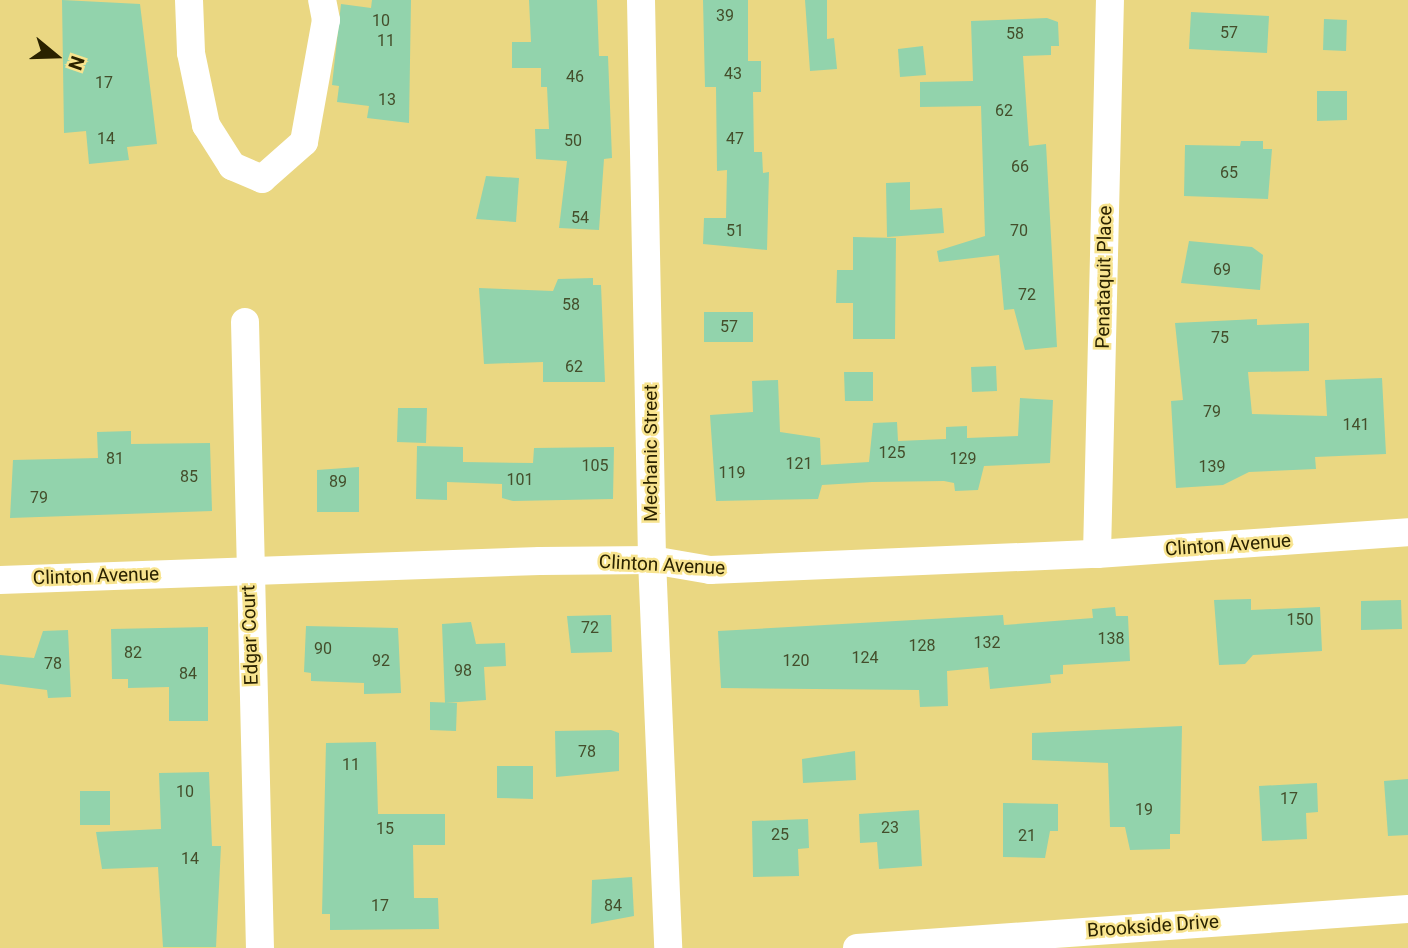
<!DOCTYPE html>
<style>
body{margin:0}
#map{position:relative;width:1408px;height:948px;overflow:hidden;background:#ead782;font-family:Roboto,sans-serif}
div>[style]{position:absolute}
.building>*{inset:0;background:#92d3ac}
.street>*{height:28px;margin:-14px;padding:0 14px;transform-origin:14px;border-radius:14px;background:#fff}
span{translate:-50% -50%;white-space:nowrap;text-align:center;line-height:1.15;-webkit-text-stroke:5px #f8e48f;paint-order:stroke}
.number-label{font-size:16px;color:#444e2b}
.number-label span{-webkit-text-stroke-width:0}
.street-label{font-size:19px;color:#2a2200}
.north{position:absolute;left:21px;top:21px;width:70px;height:70px;-webkit-text-stroke:5px #f8e48f;paint-order:stroke;rotate:109deg;font-size:19px;font-weight:700;line-height:28px;text-align:center;color:#2a2200}
.north::after{content:'';display:block;margin:auto;width:24px;height:32px;background:#2a2200;clip-path:polygon(50% 0,100% 100%,50% 72%,0 100%)}
</style>
<div id="map">
<div class="building">
<div style="clip-path:polygon(62px 0,140px 4px,157px 144px,127px 147px,129px 160px,89px 164px,86px 131px,64px 133px)"></div>
<div style="clip-path:polygon(372px 0,411px 0,409px 123px,367px 118px,369px 106px,337px 102px,339px 86px,332px 85px,341px 4px,371px 8px)"></div>
<div style="clip-path:polygon(529px 0,597px 0,599px 56px,608px 56px,612px 158px,604px 159px,599px 230px,559px 228px,567px 161px,536px 159px,535px 129px,549px 129px,547px 87px,541px 87px,541px 68px,512px 68px,512px 42px,531px 42px)"></div>
<div style="clip-path:polygon(703px 0,748px 0,748px 61px,761px 61px,761px 92px,753px 92px,754px 152px,762px 152px,763px 173px,769px 172px,767px 250px,703px 244px,704px 218px,726px 218px,727px 170px,717px 171px,716px 87px,705px 87px)"></div>
<div style="clip-path:polygon(805px 0,827px 0,827px 39px,834px 38px,837px 69px,810px 71px)"></div>
<div style="clip-path:polygon(1191px 12px,1269px 16px,1267px 53px,1189px 49px)"></div>
<div style="clip-path:polygon(1047px 18px,1058px 22px,1059px 46px,1051px 46px,1051px 55px,1023px 56px,1029px 146px,1046px 144px,1057px 347px,1025px 350px,1014px 309px,1004px 310px,999px 255px,939px 262px,937px 251px,985px 236px,981px 106px,920px 107px,920px 82px,973px 81px,971px 21px)"></div>
<div style="clip-path:polygon(1324px 19px,1347px 20px,1346px 51px,1323px 50px)"></div>
<div style="clip-path:polygon(923px 46px,926px 75px,900px 77px,898px 49px)"></div>
<div style="clip-path:polygon(1317px 91px,1347px 91px,1347px 120px,1317px 121px)"></div>
<div style="clip-path:polygon(1241px 141px,1263px 141px,1263px 149px,1272px 149px,1268px 199px,1184px 196px,1185px 145px,1240px 146px)"></div>
<div style="clip-path:polygon(486px 176px,519px 178px,516px 222px,476px 219px)"></div>
<div style="clip-path:polygon(910px 182px,910px 210px,942px 208px,944px 233px,887px 237px,886px 183px)"></div>
<div style="clip-path:polygon(853px 237px,896px 238px,895px 339px,853px 339px,853px 303px,836px 303px,837px 270px,853px 270px)"></div>
<div style="clip-path:polygon(1189px 241px,1252px 247px,1263px 255px,1260px 290px,1181px 283px)"></div>
<div style="clip-path:polygon(593px 278px,593px 285px,601px 285px,605px 382px,543px 382px,543px 362px,484px 364px,479px 288px,553px 291px,558px 279px)"></div>
<div style="clip-path:polygon(704px 312px,753px 312px,753px 342px,704px 342px)"></div>
<div style="clip-path:polygon(1257px 319px,1257px 325px,1309px 323px,1309px 371px,1248px 372px,1252px 414px,1327px 416px,1325px 380px,1382px 378px,1386px 454px,1315px 457px,1316px 469px,1249px 472px,1223px 485px,1176px 488px,1171px 401px,1183px 400px,1175px 323px)"></div>
<div style="clip-path:polygon(996px 366px,997px 391px,972px 392px,971px 367px)"></div>
<div style="clip-path:polygon(844px 372px,873px 372px,873px 401px,845px 401px)"></div>
<div style="clip-path:polygon(778px 380px,780px 432px,820px 438px,821px 465px,869px 462px,873px 423px,897px 422px,898px 441px,946px 439px,946px 427px,967px 426px,967px 438px,1018px 436px,1020px 398px,1053px 400px,1050px 463px,984px 466px,978px 490px,955px 491px,954px 483px,944px 481px,872px 482px,822px 485px,818px 499px,716px 501px,710px 415px,753px 412px,752px 381px)"></div>
<div style="clip-path:polygon(398px 408px,427px 408px,426px 443px,397px 442px)"></div>
<div style="clip-path:polygon(131px 431px,131px 444px,210px 443px,212px 511px,10px 518px,13px 460px,98px 458px,97px 432px)"></div>
<div style="clip-path:polygon(417px 446px,463px 447px,463px 462px,533px 463px,534px 448px,614px 447px,613px 499px,513px 501px,502px 498px,502px 484px,447px 482px,447px 500px,416px 499px)"></div>
<div style="clip-path:polygon(359px 467px,359px 512px,317px 512px,317px 470px)"></div>
<div style="clip-path:polygon(1251px 599px,1251px 610px,1320px 607px,1322px 651px,1253px 655px,1245px 664px,1219px 665px,1214px 600px)"></div>
<div style="clip-path:polygon(1401px 600px,1402px 629px,1361px 630px,1361px 601px)"></div>
<div style="clip-path:polygon(1115px 607px,1116px 616px,1128px 616px,1130px 661px,1063px 665px,1063px 674px,1050px 675px,1051px 683px,990px 689px,988px 667px,947px 671px,948px 706px,920px 707px,919px 690px,721px 688px,718px 631px,1003px 615px,1004px 625px,1093px 618px,1092px 609px)"></div>
<div style="clip-path:polygon(611px 615px,612px 652px,571px 653px,567px 616px)"></div>
<div style="clip-path:polygon(471px 622px,476px 644px,505px 643px,506px 666px,484px 667px,486px 700px,445px 703px,442px 624px)"></div>
<div style="clip-path:polygon(306px 626px,398px 628px,401px 693px,364px 694px,364px 683px,311px 681px,311px 673px,304px 672px)"></div>
<div style="clip-path:polygon(208px 627px,208px 721px,169px 721px,169px 687px,128px 688px,128px 679px,112px 679px,111px 629px)"></div>
<div style="clip-path:polygon(68px 630px,71px 697px,48px 698px,47px 690px,0 684px,0 655px,34px 658px,43px 631px)"></div>
<div style="clip-path:polygon(430px 702px,457px 703px,456px 731px,430px 730px)"></div>
<div style="clip-path:polygon(1182px 726px,1180px 834px,1170px 834px,1170px 849px,1130px 850px,1125px 827px,1110px 827px,1108px 763px,1032px 760px,1032px 733px)"></div>
<div style="clip-path:polygon(611px 730px,619px 733px,619px 771px,556px 777px,555px 731px)"></div>
<div style="clip-path:polygon(376px 742px,378px 814px,445px 814px,445px 845px,413px 845px,414px 898px,438px 898px,439px 929px,330px 930px,330px 914px,322px 914px,326px 743px)"></div>
<div style="clip-path:polygon(855px 751px,856px 780px,803px 783px,802px 759px)"></div>
<div style="clip-path:polygon(497px 766px,533px 766px,533px 799px,497px 798px)"></div>
<div style="clip-path:polygon(209px 772px,212px 846px,221px 846px,216px 947px,163px 947px,158px 867px,102px 869px,96px 832px,161px 829px,159px 773px)"></div>
<div style="clip-path:polygon(1408px 779px,1408px 835px,1388px 836px,1384px 781px)"></div>
<div style="clip-path:polygon(1317px 783px,1318px 812px,1306px 813px,1307px 839px,1262px 841px,1259px 786px)"></div>
<div style="clip-path:polygon(80px 791px,110px 791px,110px 825px,80px 825px)"></div>
<div style="clip-path:polygon(1003px 803px,1058px 804px,1058px 831px,1050px 831px,1045px 858px,1003px 857px)"></div>
<div style="clip-path:polygon(919px 810px,922px 866px,879px 869px,877px 842px,860px 843px,859px 814px)"></div>
<div style="clip-path:polygon(808px 819px,809px 848px,798px 849px,799px 876px,753px 877px,752px 821px)"></div>
<div style="clip-path:polygon(632px 877px,634px 916px,591px 924px,592px 880px)"></div>
</div>
<div class="street">
<div style="left:189px;top:0;width:53px;rotate:87.8deg"></div>
<div style="left:191px;top:53px;width:74px;rotate:78.2deg"></div>
<div style="left:206px;top:125px;width:49px;rotate:57.6deg"></div>
<div style="left:232px;top:166px;width:33px;rotate:23deg"></div>
<div style="left:262px;top:179px;width:56px;rotate:-41.4deg"></div>
<div style="left:304px;top:142px;width:124px;rotate:-79.8deg"></div>
<div style="left:326px;top:20px;width:20px;rotate:-101deg"></div>
<div style="left:641px;top:0;width:560px;rotate:88.87deg"></div>
<div style="left:652px;top:560px;width:388px;rotate:87.6deg"></div>
<div style="left:245px;top:322px;width:626px;rotate:88.63deg"></div>
<div style="left:1097px;top:554px;width:554px;rotate:-88.66deg"></div>
<div style="left:0;top:580px;width:540px;rotate:-2.02deg"></div>
<div style="left:540px;top:561px;width:112px;rotate:-0.5deg"></div>
<div style="left:652px;top:560px;width:59px;rotate:9.8deg"></div>
<div style="left:710px;top:570px;width:387px;rotate:-2.4deg"></div>
<div style="left:1097px;top:554px;width:312px;rotate:-4deg"></div>
<div style="left:857px;top:948px;width:552px;rotate:-4.05deg"></div>
</div>
<div class="number-label">
<span style="left:725px;top:16px">39</span>
<span style="left:381px;top:21px">10</span>
<span style="left:1229px;top:33px">57</span>
<span style="left:1015px;top:34px">58</span>
<span style="left:386px;top:41px">11</span>
<span style="left:733px;top:74px">43</span>
<span style="left:575px;top:77px">46</span>
<span style="left:104px;top:83px">17</span>
<span style="left:387px;top:100px">13</span>
<span style="left:1004px;top:111px">62</span>
<span style="left:106px;top:139px">14</span>
<span style="left:735px;top:139px">47</span>
<span style="left:573px;top:141px">50</span>
<span style="left:1020px;top:167px">66</span>
<span style="left:1229px;top:173px">65</span>
<span style="left:580px;top:218px">54</span>
<span style="left:735px;top:231px">51</span>
<span style="left:1019px;top:231px">70</span>
<span style="left:1222px;top:270px">69</span>
<span style="left:1027px;top:295px">72</span>
<span style="left:571px;top:305px">58</span>
<span style="left:729px;top:327px">57</span>
<span style="left:1220px;top:338px">75</span>
<span style="left:574px;top:367px">62</span>
<span style="left:1212px;top:412px">79</span>
<span style="left:1356px;top:425px">141</span>
<span style="left:892px;top:453px">125</span>
<span style="left:115px;top:459px">81</span>
<span style="left:963px;top:459px">129</span>
<span style="left:799px;top:464px">121</span>
<span style="left:595px;top:466px">105</span>
<span style="left:1212px;top:467px">139</span>
<span style="left:732px;top:473px">119</span>
<span style="left:189px;top:477px">85</span>
<span style="left:520px;top:480px">101</span>
<span style="left:338px;top:482px">89</span>
<span style="left:39px;top:498px">79</span>
<span style="left:1300px;top:620px">150</span>
<span style="left:590px;top:628px">72</span>
<span style="left:1111px;top:639px">138</span>
<span style="left:987px;top:643px">132</span>
<span style="left:922px;top:646px">128</span>
<span style="left:323px;top:649px">90</span>
<span style="left:133px;top:653px">82</span>
<span style="left:865px;top:658px">124</span>
<span style="left:381px;top:661px">92</span>
<span style="left:796px;top:661px">120</span>
<span style="left:53px;top:664px">78</span>
<span style="left:463px;top:671px">98</span>
<span style="left:188px;top:674px">84</span>
<span style="left:587px;top:752px">78</span>
<span style="left:351px;top:765px">11</span>
<span style="left:185px;top:792px">10</span>
<span style="left:1289px;top:799px">17</span>
<span style="left:1144px;top:810px">19</span>
<span style="left:890px;top:828px">23</span>
<span style="left:385px;top:829px">15</span>
<span style="left:780px;top:835px">25</span>
<span style="left:1027px;top:836px">21</span>
<span style="left:190px;top:859px">14</span>
<span style="left:380px;top:906px">17</span>
<span style="left:613px;top:906px">84</span>
</div>
<div class="street-label">
<span style="left:1104px;top:277px;rotate:-89deg">Penataquit Place</span>
<span style="left:651px;top:453px;rotate:-90deg">Mechanic Street</span>
<span style="left:1228px;top:545px;rotate:-4deg">Clinton Avenue</span>
<span style="left:662px;top:565px;rotate:3deg">Clinton Avenue</span>
<span style="left:96px;top:576px;rotate:-2deg">Clinton Avenue</span>
<span style="left:250px;top:635px;rotate:-92deg">Edgar Court</span>
<span style="left:1153px;top:926px;rotate:-4deg">Brookside Drive</span>
</div>
<div class="north">N</div>
</div>
